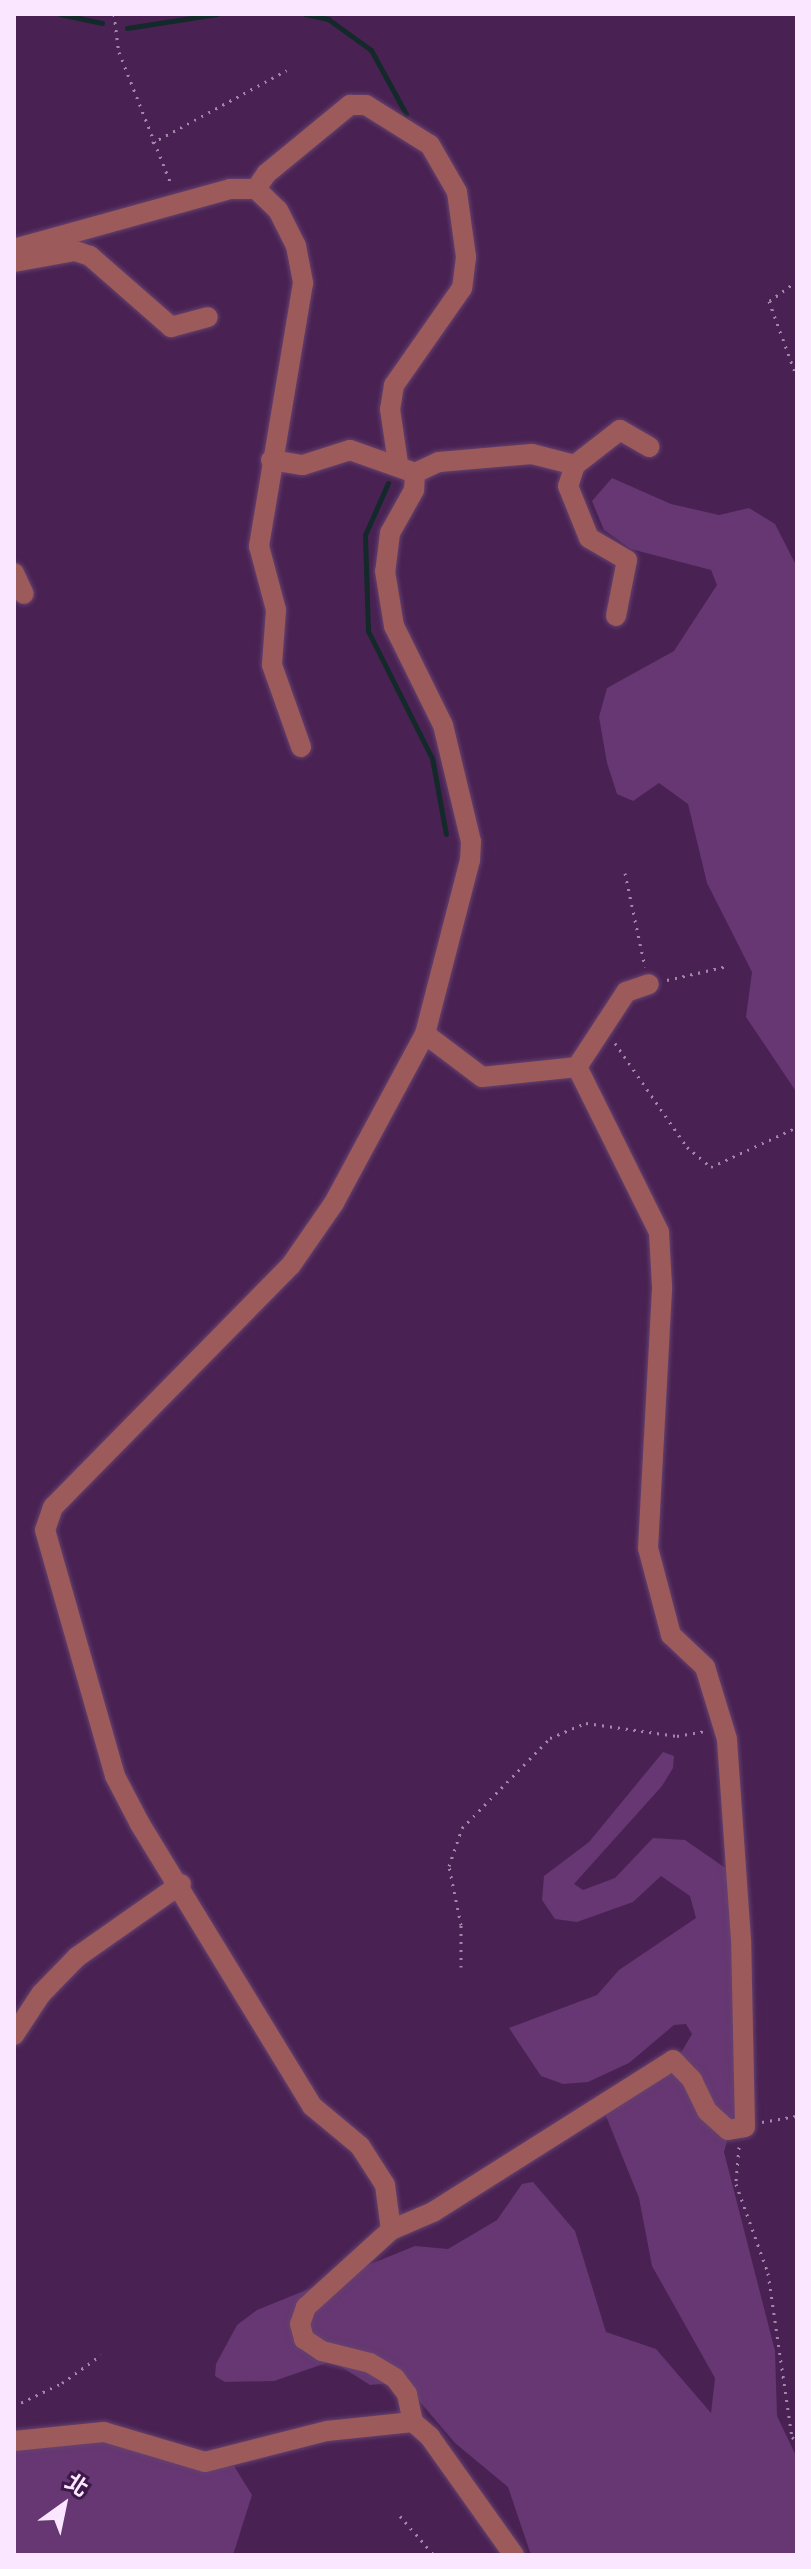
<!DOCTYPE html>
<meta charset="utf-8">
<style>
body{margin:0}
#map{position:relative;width:811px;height:2569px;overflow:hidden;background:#492253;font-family:"Titillium Web","Noto Sans TC",sans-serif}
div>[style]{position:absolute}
.green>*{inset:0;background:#663772}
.stream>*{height:5px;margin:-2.5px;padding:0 2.5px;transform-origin:2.5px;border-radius:2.5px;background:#14292a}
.path>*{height:3px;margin-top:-1.5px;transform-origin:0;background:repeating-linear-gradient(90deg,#a387ab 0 2px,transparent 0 8px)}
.roads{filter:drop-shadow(0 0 2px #65426f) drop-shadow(0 0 2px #65426f)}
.minor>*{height:20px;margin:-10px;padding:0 10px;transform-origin:10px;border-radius:10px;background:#9d5a5b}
span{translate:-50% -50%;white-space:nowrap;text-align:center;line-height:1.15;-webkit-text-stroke:8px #3e1848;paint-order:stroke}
.frame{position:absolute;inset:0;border:16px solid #fae7ff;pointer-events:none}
.north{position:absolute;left:24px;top:2465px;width:80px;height:80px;-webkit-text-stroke:6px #3e1848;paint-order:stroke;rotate:33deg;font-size:22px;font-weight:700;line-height:32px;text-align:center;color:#fae7ff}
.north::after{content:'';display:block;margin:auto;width:28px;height:36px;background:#fae7ff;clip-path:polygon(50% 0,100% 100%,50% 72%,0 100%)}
</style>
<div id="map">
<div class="green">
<div style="clip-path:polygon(612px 478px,671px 504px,719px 515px,749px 508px,775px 524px,797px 567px,797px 1093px,746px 1017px,752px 972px,707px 883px,688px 804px,659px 783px,633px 801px,617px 794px,607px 763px,599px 717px,607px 688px,674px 651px,717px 585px,711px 570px,631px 549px,604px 530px,592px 501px)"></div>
<div style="clip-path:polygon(663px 1752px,674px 1756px,673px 1768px,662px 1786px,574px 1884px,583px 1890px,615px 1878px,653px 1838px,685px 1840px,727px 1869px,741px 2090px,724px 2152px,775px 2351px,777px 2416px,797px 2458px,797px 2555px,531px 2555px,508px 2487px,455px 2443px,403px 2382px,370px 2385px,332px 2361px,274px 2381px,225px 2382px,215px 2376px,216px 2364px,237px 2325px,257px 2310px,415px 2246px,448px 2249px,497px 2220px,522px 2184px,533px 2182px,575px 2231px,606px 2332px,656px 2349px,711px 2413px,715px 2378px,652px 2266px,639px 2198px,604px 2111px,670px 2072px,692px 2034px,686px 2024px,674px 2025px,629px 2063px,588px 2082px,563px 2084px,541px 2076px,509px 2028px,597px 1995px,619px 1970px,696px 1918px,690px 1896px,661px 1876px,633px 1902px,577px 1922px,555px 1919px,542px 1900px,544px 1876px,589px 1842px)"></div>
<div style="clip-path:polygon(119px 2440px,200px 2468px,234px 2466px,252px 2495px,233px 2555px,14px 2555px,14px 2447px)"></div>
</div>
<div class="stream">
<div style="left:60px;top:14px;width:43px;rotate:12.1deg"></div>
<div style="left:305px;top:14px;width:24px;rotate:12deg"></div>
<div style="left:328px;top:19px;width:53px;rotate:35.8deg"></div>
<div style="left:371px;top:50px;width:73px;rotate:61.3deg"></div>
<div style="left:127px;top:28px;width:91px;rotate:-8.8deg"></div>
<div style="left:388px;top:483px;width:57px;rotate:113.9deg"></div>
<div style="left:365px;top:535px;width:96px;rotate:88.2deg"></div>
<div style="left:368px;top:631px;width:142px;rotate:63.3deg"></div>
<div style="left:432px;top:758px;width:77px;rotate:79.6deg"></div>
</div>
<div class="path">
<div style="left:114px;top:14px;width:38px;rotate:83deg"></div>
<div style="left:119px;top:52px;width:142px;rotate:68.5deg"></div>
<div style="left:152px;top:143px;width:153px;rotate:-28.4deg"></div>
<div style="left:797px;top:281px;width:34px;rotate:144deg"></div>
<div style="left:769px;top:301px;width:82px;rotate:70deg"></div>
<div style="left:625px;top:873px;width:96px;rotate:78deg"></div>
<div style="left:667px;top:980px;width:62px;rotate:-13.1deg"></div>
<div style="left:615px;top:1043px;width:126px;rotate:55.3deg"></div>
<div style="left:687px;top:1147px;width:31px;rotate:40deg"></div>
<div style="left:711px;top:1167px;width:95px;rotate:-24.9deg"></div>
<div style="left:461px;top:1967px;width:42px;rotate:-90deg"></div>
<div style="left:461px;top:1925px;width:60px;rotate:-101.5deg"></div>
<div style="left:449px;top:1866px;width:40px;rotate:-71.1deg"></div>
<div style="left:462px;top:1828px;width:126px;rotate:-45.6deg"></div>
<div style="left:550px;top:1738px;width:39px;rotate:-23deg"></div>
<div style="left:586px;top:1723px;width:92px;rotate:8.1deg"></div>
<div style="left:677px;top:1736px;width:28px;rotate:-10deg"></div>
<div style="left:762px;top:2122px;width:36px;rotate:-10deg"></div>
<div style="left:739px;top:2147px;width:37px;rotate:95deg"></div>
<div style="left:736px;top:2184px;width:95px;rotate:70.2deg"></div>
<div style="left:768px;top:2273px;width:166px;rotate:81.7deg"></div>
<div style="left:792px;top:2437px;width:6px;rotate:39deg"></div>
<div style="left:14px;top:2406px;width:53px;rotate:-25.6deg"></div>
<div style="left:62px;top:2383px;width:48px;rotate:-35.7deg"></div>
<div style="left:400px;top:2516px;width:52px;rotate:48.9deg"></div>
</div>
<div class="roads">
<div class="minor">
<div style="left:256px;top:189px;width:18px;rotate:-56deg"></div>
<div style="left:266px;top:174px;width:109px;rotate:-39.4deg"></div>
<div style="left:350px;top:105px;width:16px"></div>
<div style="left:366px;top:105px;width:75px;rotate:32deg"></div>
<div style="left:430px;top:145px;width:54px;rotate:60.1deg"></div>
<div style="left:457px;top:192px;width:66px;rotate:82.1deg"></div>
<div style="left:466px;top:257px;width:31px;rotate:97deg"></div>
<div style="left:462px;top:288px;width:118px;rotate:125deg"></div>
<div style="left:394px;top:385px;width:24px;rotate:99deg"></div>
<div style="left:390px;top:409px;width:55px;rotate:81.6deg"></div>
<div style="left:14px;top:249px;width:224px;rotate:-15.5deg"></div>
<div style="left:230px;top:189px;width:26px"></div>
<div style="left:256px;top:189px;width:30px;rotate:44deg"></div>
<div style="left:278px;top:210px;width:40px;rotate:63.4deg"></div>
<div style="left:296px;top:246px;width:38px;rotate:79deg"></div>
<div style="left:303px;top:283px;width:267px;rotate:99.5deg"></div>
<div style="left:259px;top:546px;width:66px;rotate:75.1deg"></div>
<div style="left:276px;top:610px;width:55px;rotate:94.2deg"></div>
<div style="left:272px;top:665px;width:87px;rotate:70.5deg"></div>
<div style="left:14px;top:262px;width:62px;rotate:-10.2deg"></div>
<div style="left:75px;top:251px;width:16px;rotate:18deg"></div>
<div style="left:90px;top:256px;width:108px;rotate:41.2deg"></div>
<div style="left:171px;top:327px;width:38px;rotate:-15deg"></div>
<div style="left:271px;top:460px;width:32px;rotate:9deg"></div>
<div style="left:303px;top:465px;width:49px;rotate:-17.7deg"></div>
<div style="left:350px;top:450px;width:69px;rotate:19.5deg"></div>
<div style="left:415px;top:473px;width:17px;rotate:93deg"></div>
<div style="left:414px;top:490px;width:49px;rotate:119.2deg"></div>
<div style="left:390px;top:533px;width:38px;rotate:97deg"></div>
<div style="left:385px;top:571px;width:56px;rotate:80.7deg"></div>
<div style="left:394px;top:626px;width:110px;rotate:63.7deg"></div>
<div style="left:443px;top:725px;width:120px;rotate:76.5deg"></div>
<div style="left:471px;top:842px;width:18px;rotate:93deg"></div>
<div style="left:470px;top:860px;width:180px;rotate:104.5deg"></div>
<div style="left:425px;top:1034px;width:192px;rotate:118.3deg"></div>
<div style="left:334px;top:1203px;width:75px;rotate:124.7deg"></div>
<div style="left:291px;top:1265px;width:339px;rotate:134.5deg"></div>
<div style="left:53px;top:1507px;width:24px;rotate:109deg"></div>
<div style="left:45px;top:1530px;width:256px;rotate:74.1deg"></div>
<div style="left:115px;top:1776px;width:54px;rotate:62.5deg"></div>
<div style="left:140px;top:1824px;width:330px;rotate:58.6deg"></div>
<div style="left:312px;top:2106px;width:62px;rotate:39.8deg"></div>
<div style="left:360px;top:2146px;width:46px;rotate:57.3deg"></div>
<div style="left:385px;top:2185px;width:45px;rotate:82.4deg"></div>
<div style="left:391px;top:2230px;width:115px;rotate:137.8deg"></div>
<div style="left:306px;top:2307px;width:18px;rotate:109deg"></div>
<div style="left:300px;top:2324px;width:16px;rotate:75deg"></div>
<div style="left:304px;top:2339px;width:22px;rotate:34deg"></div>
<div style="left:322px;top:2351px;width:49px;rotate:14deg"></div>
<div style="left:370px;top:2363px;width:29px;rotate:31deg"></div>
<div style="left:395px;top:2378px;width:20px;rotate:53deg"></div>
<div style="left:407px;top:2394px;width:29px;rotate:78deg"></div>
<div style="left:575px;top:465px;width:57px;rotate:-37.9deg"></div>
<div style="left:620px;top:430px;width:34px;rotate:30deg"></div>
<div style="left:415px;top:473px;width:26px;rotate:-25deg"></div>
<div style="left:439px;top:462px;width:93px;rotate:-4.9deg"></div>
<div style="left:532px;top:454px;width:44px;rotate:14.3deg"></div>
<div style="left:575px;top:465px;width:22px;rotate:108deg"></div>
<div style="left:568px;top:486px;width:56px;rotate:68deg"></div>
<div style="left:589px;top:538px;width:44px;rotate:30.1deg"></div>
<div style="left:627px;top:560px;width:57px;rotate:101.1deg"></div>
<div style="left:14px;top:573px;width:23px;rotate:65deg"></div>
<div style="left:425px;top:1034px;width:71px;rotate:37deg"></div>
<div style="left:482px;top:1077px;width:96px;rotate:-6deg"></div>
<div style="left:577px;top:1067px;width:90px;rotate:-56.8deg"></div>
<div style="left:626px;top:992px;width:24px;rotate:-19deg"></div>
<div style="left:14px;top:2035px;width:49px;rotate:-56.6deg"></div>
<div style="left:41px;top:1994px;width:52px;rotate:-45.8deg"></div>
<div style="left:77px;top:1957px;width:127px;rotate:-35.1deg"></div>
<div style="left:391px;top:2230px;width:46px;rotate:-23.2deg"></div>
<div style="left:433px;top:2212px;width:284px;rotate:-32.3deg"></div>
<div style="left:673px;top:2060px;width:28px;rotate:46deg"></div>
<div style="left:692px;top:2080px;width:34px;rotate:64deg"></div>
<div style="left:707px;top:2111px;width:28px;rotate:42deg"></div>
<div style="left:728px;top:2130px;width:17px;rotate:-10deg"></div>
<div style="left:745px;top:2127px;width:187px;rotate:-91.2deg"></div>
<div style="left:741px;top:1940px;width:201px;rotate:-94deg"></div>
<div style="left:727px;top:1739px;width:75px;rotate:-107deg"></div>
<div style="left:705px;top:1667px;width:47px;rotate:-136.7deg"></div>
<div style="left:671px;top:1635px;width:90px;rotate:-104.8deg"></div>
<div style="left:648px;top:1548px;width:262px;rotate:-86.9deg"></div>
<div style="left:662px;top:1286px;width:54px;rotate:-93.2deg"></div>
<div style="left:659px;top:1232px;width:184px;rotate:-116.4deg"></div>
<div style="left:14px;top:2441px;width:90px;rotate:-5.7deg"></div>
<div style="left:104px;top:2432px;width:105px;rotate:16.5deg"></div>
<div style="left:205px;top:2462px;width:126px;rotate:-14.3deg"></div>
<div style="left:327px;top:2431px;width:86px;rotate:-6deg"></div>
<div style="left:413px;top:2422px;width:23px;rotate:41deg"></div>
<div style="left:430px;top:2437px;width:145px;rotate:54.6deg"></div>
</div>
</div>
<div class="frame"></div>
<div class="north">北</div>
</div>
